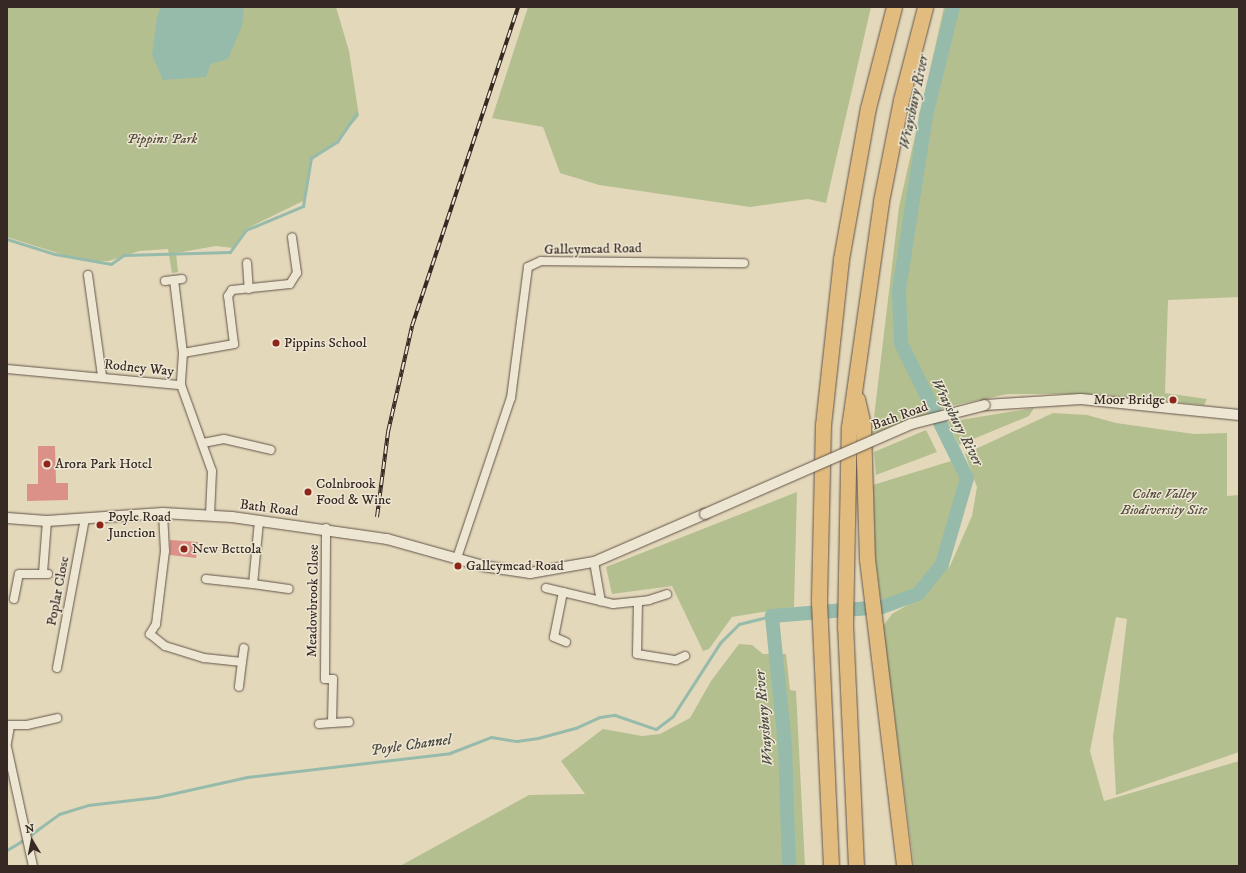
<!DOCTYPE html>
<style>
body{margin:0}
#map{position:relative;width:1246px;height:873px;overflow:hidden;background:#e4d8bb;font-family:"IM FELL DW Pica",serif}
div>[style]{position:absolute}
.green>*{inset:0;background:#b4bf90}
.water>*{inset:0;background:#97bbab}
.stream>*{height:2.5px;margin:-1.25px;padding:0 1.25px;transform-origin:1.25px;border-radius:1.25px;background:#97bbab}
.river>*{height:14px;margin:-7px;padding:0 7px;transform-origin:7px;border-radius:7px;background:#97bbab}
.building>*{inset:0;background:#db9088}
.roads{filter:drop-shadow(0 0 1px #625448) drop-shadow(0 0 1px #625448)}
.minor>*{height:8px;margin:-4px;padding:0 4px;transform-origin:4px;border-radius:4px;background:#ede6d3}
.tertiary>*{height:10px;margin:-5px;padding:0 5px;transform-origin:5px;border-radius:5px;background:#ede6d3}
.motorway>*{height:15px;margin:-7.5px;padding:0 7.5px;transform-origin:7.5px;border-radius:7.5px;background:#e2bc7e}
.rail>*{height:4px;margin-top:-2px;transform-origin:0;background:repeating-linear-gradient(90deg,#ede6d3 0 8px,#362822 0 16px);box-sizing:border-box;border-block:1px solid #362822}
.bridges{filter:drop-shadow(0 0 1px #625448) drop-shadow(0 0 1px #625448)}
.tertiary-bridge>*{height:10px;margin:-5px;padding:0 5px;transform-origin:5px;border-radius:5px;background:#ede6d3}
.dots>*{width:11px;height:11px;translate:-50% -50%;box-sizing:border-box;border:2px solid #ede6d3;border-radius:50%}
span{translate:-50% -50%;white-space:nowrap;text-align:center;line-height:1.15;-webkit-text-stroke:3px #ede6d3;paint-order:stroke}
.park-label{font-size:14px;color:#564e3e;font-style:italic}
.street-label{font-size:14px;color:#362822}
.poi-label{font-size:14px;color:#362822}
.left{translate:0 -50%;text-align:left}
.right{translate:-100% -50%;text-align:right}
.water-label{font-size:15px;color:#4e4d44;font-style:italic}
.frame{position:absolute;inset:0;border:8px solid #362822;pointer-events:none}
.north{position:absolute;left:12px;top:821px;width:40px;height:40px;-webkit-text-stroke:3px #ede6d3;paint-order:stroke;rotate:350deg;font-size:11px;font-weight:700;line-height:16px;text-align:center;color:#362822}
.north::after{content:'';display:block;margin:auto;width:14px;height:18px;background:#362822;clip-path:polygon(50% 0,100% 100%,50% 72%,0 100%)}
</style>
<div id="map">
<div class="green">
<div style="clip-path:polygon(7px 7px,336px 7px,349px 51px,359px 116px,339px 139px,311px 161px,305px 200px,246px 229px,233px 248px,216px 246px,176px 253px,178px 272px,172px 273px,168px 249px,139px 251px,109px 261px,83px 261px,7px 237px)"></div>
<div style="clip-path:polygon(528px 7px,871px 7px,826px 203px,808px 199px,750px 207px,599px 185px,560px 173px,543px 127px,492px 118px)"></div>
<div style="clip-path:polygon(944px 7px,1239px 7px,1239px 297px,1168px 300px,1165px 393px,1207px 399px,1204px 405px,1094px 394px,1008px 394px,950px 406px,872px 434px,899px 207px)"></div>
<div style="clip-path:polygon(1034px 408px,1029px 416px,959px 445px,948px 422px)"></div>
<div style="clip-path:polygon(1053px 413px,1087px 415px,1116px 423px,1194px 434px,1227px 433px,1227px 496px,1239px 495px,1239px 752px,1116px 795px,1113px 737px,1127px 619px,1116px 617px,1090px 751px,1104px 801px,1239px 761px,1239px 866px,914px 866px,883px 626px,892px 614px,916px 600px,950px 566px,972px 516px,977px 487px,965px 454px)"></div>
<div style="clip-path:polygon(926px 430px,937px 452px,876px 475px,874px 452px)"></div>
<div style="clip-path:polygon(951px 461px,961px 479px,955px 518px,939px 563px,913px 591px,881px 601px,875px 556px,873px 485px)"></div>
<div style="clip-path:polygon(797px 492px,794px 607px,732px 617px,709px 649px,703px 651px,672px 586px,612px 594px,606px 567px)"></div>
<div style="clip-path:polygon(739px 644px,752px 645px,763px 654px,786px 654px,790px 690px,796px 691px,805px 866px,400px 866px,529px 795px,585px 794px,561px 761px,603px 729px,642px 736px,660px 734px,690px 718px,711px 681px)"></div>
</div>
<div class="water">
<div style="clip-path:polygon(161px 7px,244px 7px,242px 26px,228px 59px,211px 64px,206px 77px,163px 80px,152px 55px,157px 17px)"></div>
</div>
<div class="stream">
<div style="left:7px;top:239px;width:50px;rotate:17.4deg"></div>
<div style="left:55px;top:254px;width:57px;rotate:10.1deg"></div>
<div style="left:111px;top:264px;width:16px;rotate:-35deg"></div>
<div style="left:124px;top:255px;width:106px;rotate:-1.6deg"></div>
<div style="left:230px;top:252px;width:27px;rotate:-54deg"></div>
<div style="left:246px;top:230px;width:62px;rotate:-22.8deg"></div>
<div style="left:303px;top:206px;width:49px;rotate:-80.5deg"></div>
<div style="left:311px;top:158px;width:31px;rotate:-32deg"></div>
<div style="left:337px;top:142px;width:34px;rotate:-56deg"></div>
<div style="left:29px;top:836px;width:37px;rotate:-36deg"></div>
<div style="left:59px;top:814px;width:30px;rotate:-17deg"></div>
<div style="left:88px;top:805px;width:69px;rotate:-6.6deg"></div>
<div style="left:157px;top:797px;width:92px;rotate:-12.5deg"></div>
<div style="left:247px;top:777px;width:204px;rotate:-6.7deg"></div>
<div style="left:450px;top:753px;width:44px;rotate:-21.3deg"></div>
<div style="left:491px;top:737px;width:26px;rotate:9deg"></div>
<div style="left:517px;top:741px;width:21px;rotate:-8deg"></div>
<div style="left:538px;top:738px;width:39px;rotate:-15deg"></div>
<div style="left:576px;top:728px;width:26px;rotate:-25deg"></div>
<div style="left:600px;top:717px;width:15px;rotate:-8deg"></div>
<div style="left:615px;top:715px;width:43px;rotate:18.9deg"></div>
<div style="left:656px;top:729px;width:21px;rotate:-37deg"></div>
<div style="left:673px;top:716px;width:87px;rotate:-57.2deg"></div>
<div style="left:720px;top:643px;width:27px;rotate:-45deg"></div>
<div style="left:739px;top:624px;width:34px;rotate:-14deg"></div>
<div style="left:7px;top:850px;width:21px;rotate:-31deg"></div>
</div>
<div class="river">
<div style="left:789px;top:866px;width:121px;rotate:-91.9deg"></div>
<div style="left:785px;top:745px;width:130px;rotate:-95.8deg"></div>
<div style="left:772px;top:616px;width:110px;rotate:-4.7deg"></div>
<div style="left:882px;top:607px;width:38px;rotate:-20deg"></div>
<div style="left:918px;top:594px;width:38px;rotate:-51deg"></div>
<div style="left:942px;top:564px;width:90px;rotate:-73.8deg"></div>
<div style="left:967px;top:478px;width:150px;rotate:-116.1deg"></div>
<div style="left:901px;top:343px;width:53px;rotate:-92.2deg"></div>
<div style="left:899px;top:290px;width:176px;rotate:-81.2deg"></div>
<div style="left:926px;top:116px;width:112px;rotate:-76.1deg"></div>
</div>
<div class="building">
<div style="clip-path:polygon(38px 446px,55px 446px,56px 483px,68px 483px,68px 500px,27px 501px,27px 484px,38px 484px)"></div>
<div style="clip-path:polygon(170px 540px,198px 542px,196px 558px,170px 555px)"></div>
</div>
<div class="roads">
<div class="minor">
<div style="left:247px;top:263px;width:26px;rotate:86deg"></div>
<div style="left:88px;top:275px;width:102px;rotate:82.1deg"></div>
<div style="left:174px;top:280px;width:74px;rotate:83deg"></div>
<div style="left:183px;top:353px;width:32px;rotate:94deg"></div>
<div style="left:165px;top:281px;width:17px;rotate:-7deg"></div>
<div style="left:183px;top:353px;width:52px;rotate:-10deg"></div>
<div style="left:234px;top:344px;width:48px;rotate:-97.1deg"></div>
<div style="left:228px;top:296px;width:7px;rotate:-56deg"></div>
<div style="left:232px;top:290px;width:58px;rotate:-5.9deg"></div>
<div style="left:290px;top:284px;width:13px;rotate:-58deg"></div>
<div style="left:297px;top:273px;width:36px;rotate:-98deg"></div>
<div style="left:7px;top:369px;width:175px;rotate:5.3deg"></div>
<div style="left:181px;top:385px;width:91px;rotate:70.2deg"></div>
<div style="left:212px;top:471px;width:44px;rotate:92.6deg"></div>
<div style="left:203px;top:443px;width:21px;rotate:-11deg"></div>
<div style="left:224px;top:439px;width:48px;rotate:13.2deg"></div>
<div style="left:163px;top:513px;width:38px;rotate:87deg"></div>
<div style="left:165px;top:551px;width:74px;rotate:97deg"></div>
<div style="left:156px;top:624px;width:12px;rotate:121deg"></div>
<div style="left:150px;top:634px;width:19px;rotate:39deg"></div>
<div style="left:165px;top:646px;width:41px;rotate:17.1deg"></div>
<div style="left:204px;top:658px;width:38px;rotate:6deg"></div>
<div style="left:242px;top:662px;width:25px;rotate:97deg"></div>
<div style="left:259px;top:521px;width:63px;rotate:95.4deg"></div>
<div style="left:253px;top:584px;width:36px;rotate:8deg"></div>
<div style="left:457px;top:558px;width:169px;rotate:-71.4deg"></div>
<div style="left:511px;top:398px;width:132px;rotate:-82.6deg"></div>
<div style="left:528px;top:267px;width:14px;rotate:-25deg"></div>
<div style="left:541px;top:261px;width:203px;rotate:0.6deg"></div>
<div style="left:594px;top:562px;width:40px;rotate:80deg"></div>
<div style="left:43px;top:573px;width:52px;rotate:-85.6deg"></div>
<div style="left:206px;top:579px;width:47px;rotate:6.1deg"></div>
<div style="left:546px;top:588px;width:69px;rotate:13.4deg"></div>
<div style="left:613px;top:604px;width:36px;rotate:-6deg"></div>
<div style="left:649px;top:600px;width:19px;rotate:-18deg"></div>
<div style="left:563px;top:592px;width:46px;rotate:101.3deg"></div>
<div style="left:554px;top:637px;width:13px;rotate:23deg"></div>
<div style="left:14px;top:599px;width:25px;rotate:-79deg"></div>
<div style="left:19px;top:574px;width:29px"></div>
<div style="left:638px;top:602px;width:52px;rotate:91.1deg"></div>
<div style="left:637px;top:654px;width:39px;rotate:9deg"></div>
<div style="left:676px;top:660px;width:10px;rotate:-24deg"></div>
<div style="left:242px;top:662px;width:14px;rotate:-82deg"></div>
<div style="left:57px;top:668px;width:152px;rotate:-79.4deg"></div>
<div style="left:332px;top:723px;width:17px;rotate:-3deg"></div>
<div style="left:319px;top:724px;width:13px;rotate:-4deg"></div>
<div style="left:332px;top:723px;width:44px;rotate:-88.7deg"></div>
<div style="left:333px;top:679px;width:8px;rotate:180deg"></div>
<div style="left:325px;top:679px;width:151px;rotate:-89.6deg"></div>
<div style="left:7px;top:725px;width:20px"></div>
<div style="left:27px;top:725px;width:31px;rotate:-13deg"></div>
<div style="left:7px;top:743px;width:17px;rotate:-80deg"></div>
<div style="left:7px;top:747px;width:122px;rotate:77.7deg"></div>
</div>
<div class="tertiary">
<div style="left:985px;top:405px;width:96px;rotate:-3.6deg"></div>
<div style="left:1081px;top:399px;width:159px;rotate:5.8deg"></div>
<div style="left:7px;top:518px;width:40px;rotate:4.3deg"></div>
<div style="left:47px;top:521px;width:116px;rotate:-3.9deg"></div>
<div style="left:163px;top:513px;width:69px;rotate:3.3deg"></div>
<div style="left:232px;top:517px;width:157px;rotate:8.1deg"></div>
<div style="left:387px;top:539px;width:100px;rotate:15.7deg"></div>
<div style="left:483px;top:566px;width:48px;rotate:8.5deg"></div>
<div style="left:530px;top:573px;width:65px;rotate:-9.8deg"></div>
<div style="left:594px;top:562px;width:121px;rotate:-23.4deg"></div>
</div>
<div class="motorway">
<div style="left:857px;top:399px;width:28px;rotate:77deg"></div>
<div style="left:863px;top:426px;width:133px;rotate:88.3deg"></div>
<div style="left:867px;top:559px;width:309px;rotate:83.1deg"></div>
<div style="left:831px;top:866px;width:267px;rotate:-92.6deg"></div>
<div style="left:819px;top:599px;width:174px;rotate:-88.7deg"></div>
<div style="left:823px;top:425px;width:167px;rotate:-83.8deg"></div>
<div style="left:841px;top:259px;width:153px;rotate:-79.9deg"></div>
<div style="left:868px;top:108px;width:104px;rotate:-75.6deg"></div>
<div style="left:856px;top:866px;width:239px;rotate:-92.6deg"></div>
<div style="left:845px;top:627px;width:200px;rotate:-88.9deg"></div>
<div style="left:849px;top:427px;width:228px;rotate:-81.9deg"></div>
<div style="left:881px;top:201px;width:103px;rotate:-78.8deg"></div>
<div style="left:901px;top:100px;width:96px;rotate:-75.5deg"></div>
</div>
</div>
<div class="rail">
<div style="left:377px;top:517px;width:86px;rotate:-82.6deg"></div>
<div style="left:388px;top:432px;width:109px;rotate:-77.2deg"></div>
<div style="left:412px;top:326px;width:336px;rotate:-71.6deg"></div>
</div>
<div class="bridges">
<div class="tertiary-bridge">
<div style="left:705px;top:514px;width:225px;rotate:-23.6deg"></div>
<div style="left:911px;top:424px;width:76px;rotate:-14.4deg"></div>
</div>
</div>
<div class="dots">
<div style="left:276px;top:343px;background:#8f2418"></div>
<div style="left:1173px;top:400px;background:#8f2418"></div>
<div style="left:47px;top:464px;background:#8f2418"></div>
<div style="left:308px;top:492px;background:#8f2418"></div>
<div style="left:100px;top:525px;background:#8f2418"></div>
<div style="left:184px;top:549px;background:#8f2418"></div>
<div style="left:458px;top:566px;background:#8f2418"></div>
</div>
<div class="park-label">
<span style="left:162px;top:139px">Pippins Park</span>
<span style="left:1164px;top:502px">Colne Valley<br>Biodiversity Site</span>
</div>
<div class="street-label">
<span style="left:593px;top:249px;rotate:-1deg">Galleymead Road</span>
<span style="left:139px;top:368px;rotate:6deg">Rodney Way</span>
<span style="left:900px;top:416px;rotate:-20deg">Bath Road</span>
<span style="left:269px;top:508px;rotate:7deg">Bath Road</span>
<span style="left:58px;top:591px;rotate:-79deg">Poplar Close</span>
<span style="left:313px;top:601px;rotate:-89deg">Meadowbrook Close</span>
</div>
<div class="poi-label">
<span class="left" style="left:284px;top:343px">Pippins School</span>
<span class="right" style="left:1165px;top:400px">Moor Bridge</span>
<span class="left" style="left:55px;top:464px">Arora Park Hotel</span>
<span class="left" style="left:316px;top:492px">Colnbrook<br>Food &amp; Wine</span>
<span class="left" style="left:108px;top:525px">Poyle Road<br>Junction</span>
<span class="left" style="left:192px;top:549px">New Bettola</span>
<span class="left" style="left:466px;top:566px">Galleymead Road</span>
</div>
<div class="water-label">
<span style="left:914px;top:102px;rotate:-78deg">Wraysbury River</span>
<span style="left:957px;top:422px;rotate:63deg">Wraysbury River</span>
<span style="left:764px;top:718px;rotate:-95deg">Wraysbury River</span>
<span style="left:411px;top:745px;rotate:-8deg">Poyle Channel</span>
</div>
<div class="frame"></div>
<div class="north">N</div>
</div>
